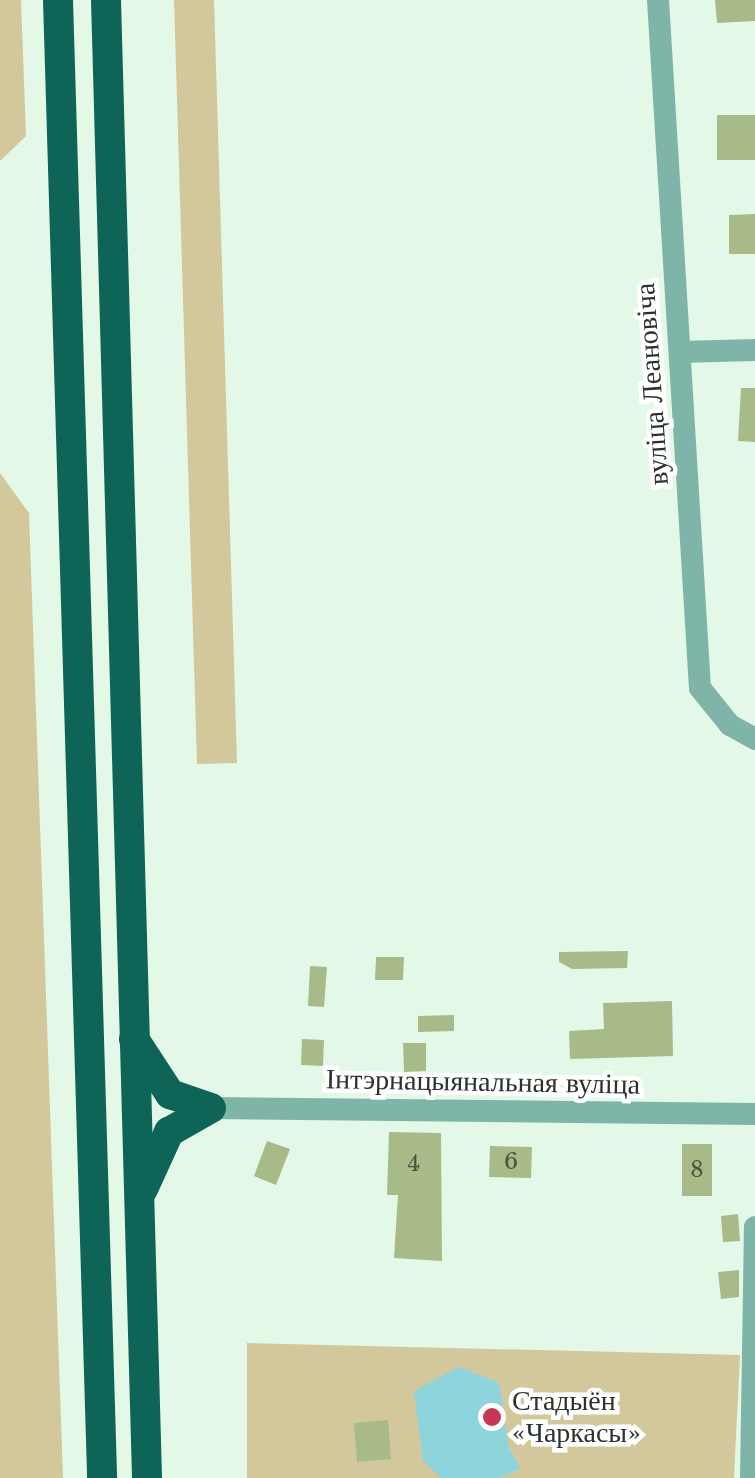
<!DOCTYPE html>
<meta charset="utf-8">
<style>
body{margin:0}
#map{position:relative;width:755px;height:1478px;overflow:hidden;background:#e4f8e8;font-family:"Libre Baskerville",serif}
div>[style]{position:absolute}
.green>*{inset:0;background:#d2c89c}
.water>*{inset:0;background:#8ed4dd}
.building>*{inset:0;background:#a8ba88}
.minor>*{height:22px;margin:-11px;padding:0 11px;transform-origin:11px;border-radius:11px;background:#7fb5a9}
.highway>*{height:30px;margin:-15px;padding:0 15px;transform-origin:15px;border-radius:15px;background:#0d6457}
.dots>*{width:28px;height:28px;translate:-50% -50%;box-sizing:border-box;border:5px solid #fff;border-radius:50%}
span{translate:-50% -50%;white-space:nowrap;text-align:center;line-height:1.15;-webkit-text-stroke:9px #fff;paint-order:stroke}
.number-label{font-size:22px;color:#4a5443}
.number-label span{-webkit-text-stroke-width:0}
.street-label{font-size:28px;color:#2b322c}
.poi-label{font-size:28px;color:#2b322c}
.left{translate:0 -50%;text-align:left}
</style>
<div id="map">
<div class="green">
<div style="clip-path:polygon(0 0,21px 0,26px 136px,0 161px)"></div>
<div style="clip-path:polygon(174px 0,214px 0,237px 763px,197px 764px)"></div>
<div style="clip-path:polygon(0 473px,29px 513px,63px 1478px,0 1478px)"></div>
<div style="clip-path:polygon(247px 1343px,740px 1355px,734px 1478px,247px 1478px)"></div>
</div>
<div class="water">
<div style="clip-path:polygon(459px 1367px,499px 1383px,509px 1449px,521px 1468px,500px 1478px,442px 1478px,423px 1461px,414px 1391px)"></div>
</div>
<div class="building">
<div style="clip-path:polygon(715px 0,755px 0,755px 21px,717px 23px)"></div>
<div style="clip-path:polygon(717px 115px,755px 115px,755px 160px,717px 160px)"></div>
<div style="clip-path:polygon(755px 214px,755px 254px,729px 254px,729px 215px)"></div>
<div style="clip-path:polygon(741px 388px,755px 388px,755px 442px,738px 441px)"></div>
<div style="clip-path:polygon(628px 951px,627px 968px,572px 969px,559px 962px,559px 952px)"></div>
<div style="clip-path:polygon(376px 957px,404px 957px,403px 980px,375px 980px)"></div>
<div style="clip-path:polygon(310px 966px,327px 967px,324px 1007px,308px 1006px)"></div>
<div style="clip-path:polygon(672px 1001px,673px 1056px,570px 1059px,569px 1031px,604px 1029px,603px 1003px)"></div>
<div style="clip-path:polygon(454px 1015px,454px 1031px,418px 1032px,418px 1016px)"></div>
<div style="clip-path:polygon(302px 1039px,324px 1040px,323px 1066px,301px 1065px)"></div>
<div style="clip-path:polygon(403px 1043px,426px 1043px,426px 1071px,404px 1072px)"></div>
<div style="clip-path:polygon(389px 1132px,441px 1133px,442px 1261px,394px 1258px,398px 1195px,387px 1195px)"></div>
<div style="clip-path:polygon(267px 1141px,290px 1149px,276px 1185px,254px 1176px)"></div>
<div style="clip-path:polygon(682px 1144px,712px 1144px,712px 1196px,682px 1196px)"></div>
<div style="clip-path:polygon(490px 1146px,532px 1147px,531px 1178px,489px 1177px)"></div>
<div style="clip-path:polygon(738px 1214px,740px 1241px,723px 1242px,721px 1216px)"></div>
<div style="clip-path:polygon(739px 1270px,739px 1297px,721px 1299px,718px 1272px)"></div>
<div style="clip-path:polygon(388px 1420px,391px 1459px,357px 1462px,354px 1423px)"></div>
</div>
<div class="minor">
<div style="left:658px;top:0;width:689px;rotate:86.51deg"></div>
<div style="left:700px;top:688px;width:48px;rotate:51deg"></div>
<div style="left:730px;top:725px;width:29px;rotate:29deg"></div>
<div style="left:680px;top:352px;width:75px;rotate:-1.5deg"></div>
<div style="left:211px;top:1108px;width:544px;rotate:0.63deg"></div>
<div style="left:751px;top:1478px;width:251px;rotate:-89.1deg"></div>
</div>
<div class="highway">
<div style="left:58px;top:0;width:1479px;rotate:88.29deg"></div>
<div style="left:106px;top:0;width:1479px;rotate:88.41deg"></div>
<div style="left:134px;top:1039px;width:66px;rotate:56.8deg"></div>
<div style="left:170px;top:1094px;width:43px;rotate:18.9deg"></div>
<div style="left:143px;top:1189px;width:63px;rotate:-65.5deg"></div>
<div style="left:169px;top:1132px;width:48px;rotate:-29.7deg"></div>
</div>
<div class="dots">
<div style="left:492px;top:1417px;background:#c73754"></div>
</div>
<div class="number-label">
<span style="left:511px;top:1162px">6</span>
<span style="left:414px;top:1164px">4</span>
<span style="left:697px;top:1170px">8</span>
</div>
<div class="street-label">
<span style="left:652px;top:384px;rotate:-94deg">вуліца Леановіча</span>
<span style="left:483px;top:1082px;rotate:1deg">Інтэрнацыянальная вуліца</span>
</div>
<div class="poi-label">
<span class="left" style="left:512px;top:1417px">Стадыён<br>«Чаркасы»</span>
</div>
</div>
